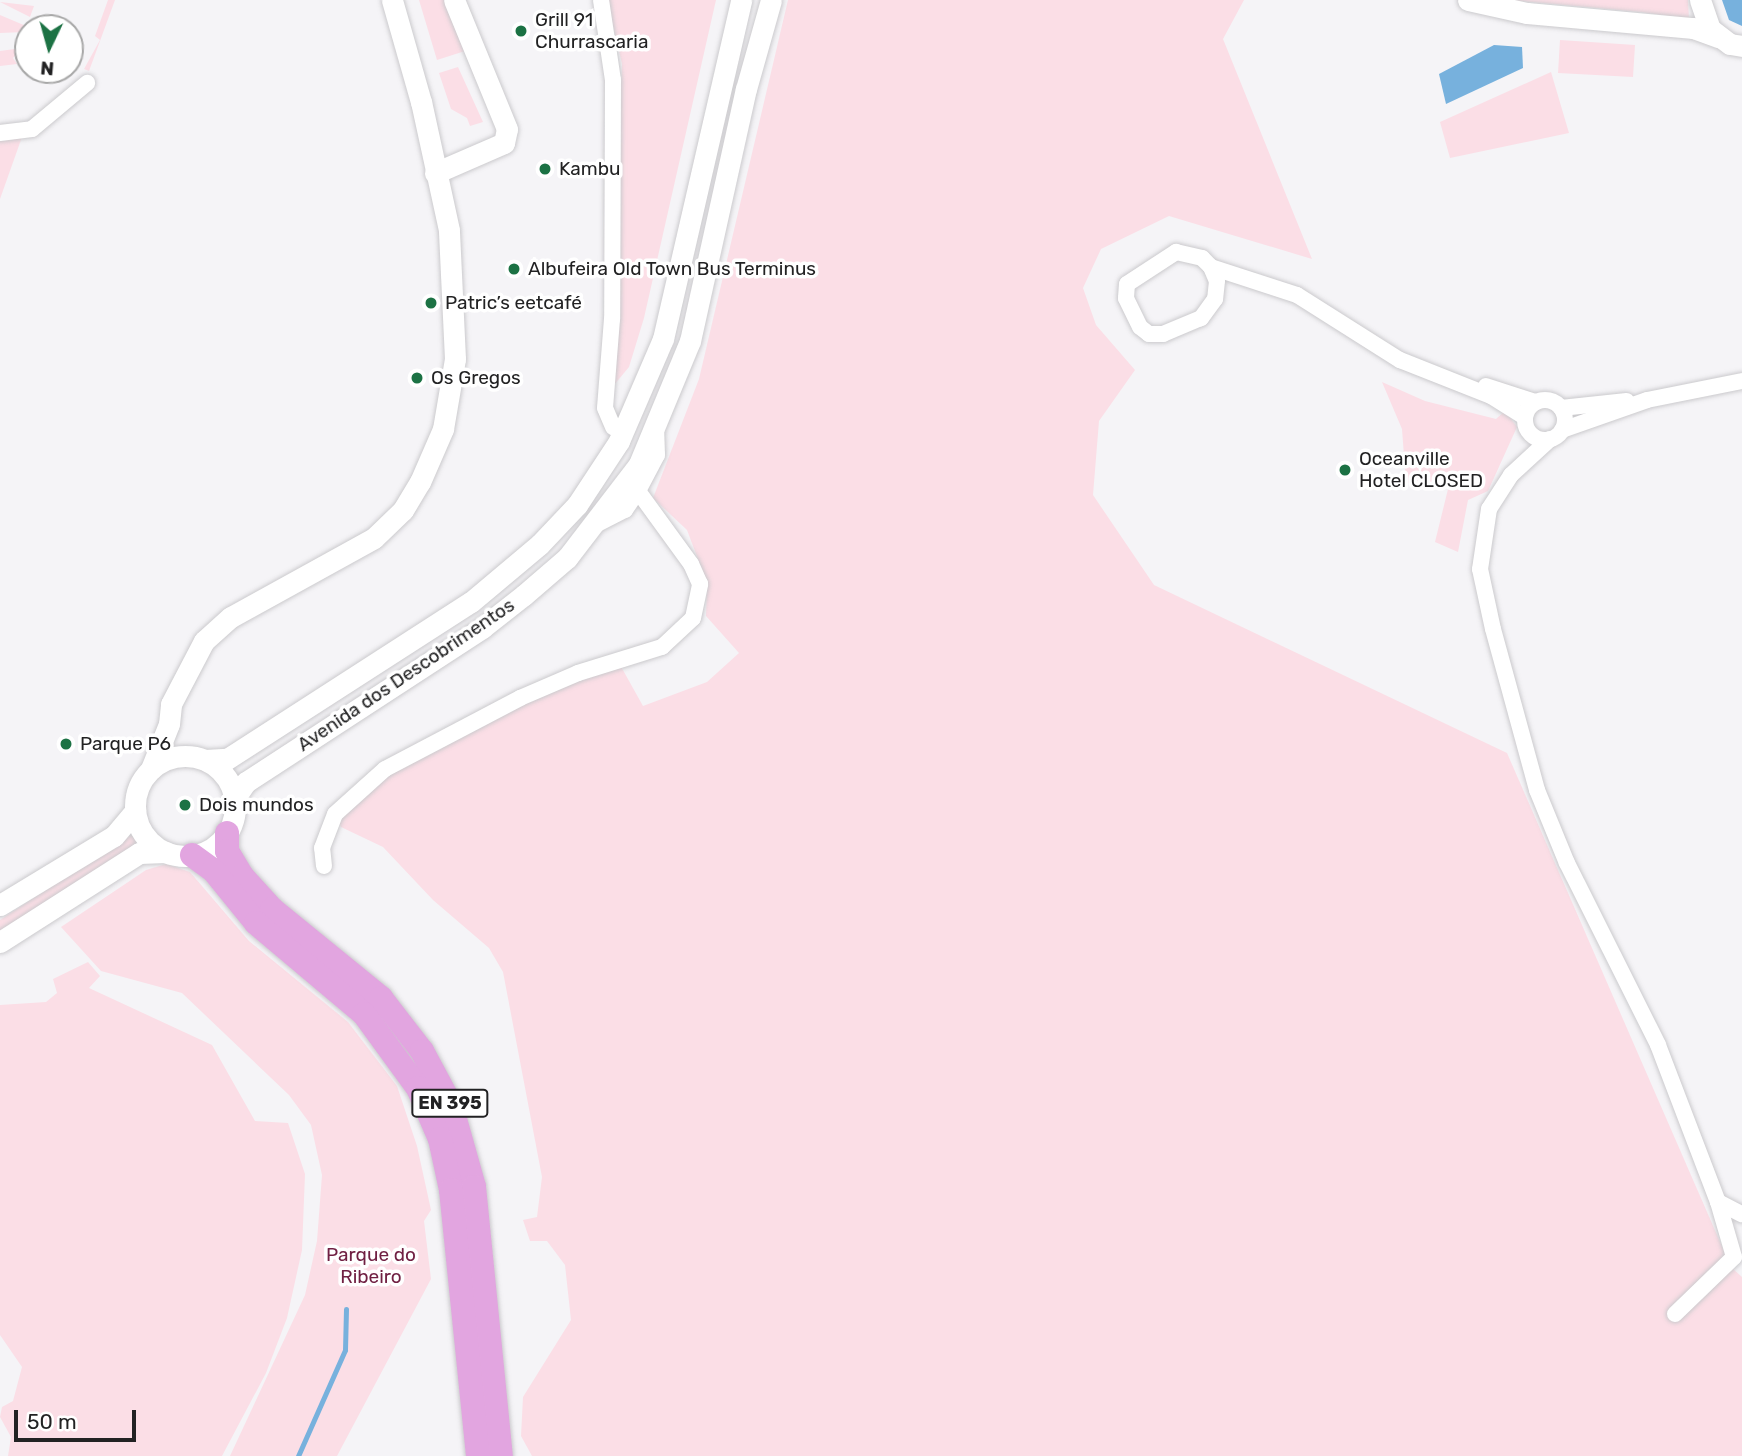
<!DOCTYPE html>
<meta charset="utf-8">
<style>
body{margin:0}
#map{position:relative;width:1742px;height:1456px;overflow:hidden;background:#f5f4f7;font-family:Rubik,sans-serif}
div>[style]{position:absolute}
.green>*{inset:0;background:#fbdee6}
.water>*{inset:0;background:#77b1dd}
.stream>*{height:5px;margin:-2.5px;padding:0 2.5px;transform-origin:2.5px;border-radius:2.5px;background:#77b1dd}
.roads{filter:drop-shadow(0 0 2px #cbcacd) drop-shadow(0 0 2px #cbcacd)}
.street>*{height:16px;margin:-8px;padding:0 8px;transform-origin:8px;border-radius:8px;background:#fff}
.street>.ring{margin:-8px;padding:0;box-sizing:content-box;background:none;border:16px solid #fff;border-radius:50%}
.secondary>*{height:21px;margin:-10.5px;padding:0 10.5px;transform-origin:10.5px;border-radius:10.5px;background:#fff}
.secondary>.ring{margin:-10.5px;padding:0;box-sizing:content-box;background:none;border:21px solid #fff;border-radius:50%}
.primary>*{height:24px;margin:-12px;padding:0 12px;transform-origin:12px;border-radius:12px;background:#e2a5e0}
.dots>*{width:19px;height:19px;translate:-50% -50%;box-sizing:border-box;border:4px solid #fff;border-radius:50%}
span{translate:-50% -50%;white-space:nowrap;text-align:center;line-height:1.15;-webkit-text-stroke:7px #fff;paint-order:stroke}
.shield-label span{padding:2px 5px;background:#fff;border:2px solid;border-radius:5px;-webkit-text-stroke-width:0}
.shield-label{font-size:18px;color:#222223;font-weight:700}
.poi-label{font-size:19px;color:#222223}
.left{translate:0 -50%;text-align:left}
.street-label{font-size:19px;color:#222223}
.park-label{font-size:19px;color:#702043}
.north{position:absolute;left:14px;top:14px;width:70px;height:70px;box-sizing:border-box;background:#fff;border:2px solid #a7a7a7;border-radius:50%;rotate:185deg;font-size:19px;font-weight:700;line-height:28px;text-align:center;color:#222223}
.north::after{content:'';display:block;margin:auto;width:24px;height:32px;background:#1c7244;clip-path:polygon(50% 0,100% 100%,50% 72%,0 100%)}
.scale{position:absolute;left:14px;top:1410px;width:122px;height:32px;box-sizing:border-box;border:4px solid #222223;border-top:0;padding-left:9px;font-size:21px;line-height:24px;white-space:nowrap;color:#222223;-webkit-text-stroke:5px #fff;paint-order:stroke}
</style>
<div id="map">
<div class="green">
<div style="clip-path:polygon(108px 0,115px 0,89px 71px,84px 69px,100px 40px,95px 36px)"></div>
<div style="clip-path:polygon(419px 0,444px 0,465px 51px,437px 60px)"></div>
<div style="clip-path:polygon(607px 0,716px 0,644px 318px,629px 367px,609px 391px,622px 64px)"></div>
<div style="clip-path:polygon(788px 0,1244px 0,1223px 39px,1312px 259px,1169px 216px,1101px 249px,1083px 288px,1096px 325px,1135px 370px,1099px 421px,1093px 495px,1154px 585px,1507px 753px,1731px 1267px,1742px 1277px,1742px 1456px,532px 1456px,521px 1436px,523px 1397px,571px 1320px,565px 1265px,547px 1241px,530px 1241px,523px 1220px,537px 1217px,542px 1177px,503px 972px,489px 948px,433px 900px,383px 847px,341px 827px,335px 814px,427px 743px,619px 663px,643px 706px,707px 682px,739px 653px,706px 616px,707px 583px,687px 530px,653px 498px,699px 379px)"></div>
<div style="clip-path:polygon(1509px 0,1688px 0,1689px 19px,1641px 12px)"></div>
<div style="clip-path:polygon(0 2px,34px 6px,30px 17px)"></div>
<div style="clip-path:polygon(0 15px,26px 26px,24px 32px,0 33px)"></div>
<div style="clip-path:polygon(1560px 40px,1635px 45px,1633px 77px,1558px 73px)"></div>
<div style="clip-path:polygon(22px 48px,13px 58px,17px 64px,0 66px,0 51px)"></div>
<div style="clip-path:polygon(458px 67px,483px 122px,470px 126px,467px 118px,451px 109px,439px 73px)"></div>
<div style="clip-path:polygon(1551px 72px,1569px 133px,1450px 158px,1440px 122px)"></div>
<div style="clip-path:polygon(22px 137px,0 199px,0 139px)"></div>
<div style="clip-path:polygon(1382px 382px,1425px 401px,1496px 419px,1505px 411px,1517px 427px,1488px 491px,1468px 500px,1458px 552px,1435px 542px,1449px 485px,1406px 483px,1402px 429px)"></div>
<div style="clip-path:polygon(134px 833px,139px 843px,0 931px,0 920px)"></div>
<div style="clip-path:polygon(166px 864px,190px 872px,249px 941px,348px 1022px,397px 1086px,417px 1146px,431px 1210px,424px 1221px,431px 1279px,337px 1456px,230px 1456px,305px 1295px,317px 1241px,322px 1175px,311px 1125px,289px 1095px,182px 993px,101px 971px,61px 927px,146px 870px)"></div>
<div style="clip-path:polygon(88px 962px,100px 976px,89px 988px,212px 1045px,255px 1121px,288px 1123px,305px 1174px,302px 1250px,287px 1318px,266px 1373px,222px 1456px,8px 1456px,11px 1437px,0 1417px,2px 1407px,13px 1401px,22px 1367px,0 1335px,0 1005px,46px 1002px,57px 993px,53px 979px)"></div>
</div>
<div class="water">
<div style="clip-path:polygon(1722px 0,1742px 0,1742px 26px,1729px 20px)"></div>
<div style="clip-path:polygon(1494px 45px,1522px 47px,1523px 68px,1446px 104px,1439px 74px)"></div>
</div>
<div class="stream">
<div style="left:298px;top:1456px;width:116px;rotate:-66.1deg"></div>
<div style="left:345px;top:1350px;width:41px;rotate:-88.6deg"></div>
</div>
<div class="roads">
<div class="street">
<div style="left:601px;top:0;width:81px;rotate:81.5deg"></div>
<div style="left:613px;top:80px;width:239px;rotate:90.2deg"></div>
<div style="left:612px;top:319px;width:89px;rotate:94.5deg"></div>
<div style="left:605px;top:408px;width:21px;rotate:67deg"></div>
<div style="left:0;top:133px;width:32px;rotate:-7deg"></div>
<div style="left:32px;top:129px;width:72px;rotate:-39.9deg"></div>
<div style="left:1176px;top:252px;width:27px;rotate:13deg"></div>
<div style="left:1202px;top:258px;width:13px;rotate:45deg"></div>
<div style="left:1211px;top:267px;width:15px;rotate:67deg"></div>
<div style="left:1217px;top:281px;width:18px;rotate:96deg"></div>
<div style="left:1215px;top:299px;width:24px;rotate:126deg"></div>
<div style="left:1201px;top:318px;width:41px;rotate:157.2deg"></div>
<div style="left:1163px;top:334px;width:14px;rotate:180deg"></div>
<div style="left:1149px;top:334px;width:11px;rotate:-142deg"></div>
<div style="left:1140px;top:327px;width:32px;rotate:-116deg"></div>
<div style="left:1126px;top:298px;width:14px;rotate:-86deg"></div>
<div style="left:1127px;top:284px;width:59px;rotate:-33.1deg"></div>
<div style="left:1211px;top:267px;width:90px;rotate:18deg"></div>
<div style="left:1297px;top:295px;width:122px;rotate:32.3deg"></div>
<div style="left:1400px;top:360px;width:98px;rotate:21.6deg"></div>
<div style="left:1491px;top:396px;width:40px;rotate:32deg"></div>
<div style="left:1486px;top:386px;width:52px;rotate:18.1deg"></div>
<div class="ring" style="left:1525px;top:400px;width:24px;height:24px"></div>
<div style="left:1561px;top:408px;width:66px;rotate:-6.1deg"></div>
<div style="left:1562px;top:430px;width:90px;rotate:-19.4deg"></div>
<div style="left:1647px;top:400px;width:97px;rotate:-11.3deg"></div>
<div style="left:1550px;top:439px;width:53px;rotate:137.3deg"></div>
<div style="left:1511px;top:475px;width:40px;rotate:122.9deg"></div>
<div style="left:1489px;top:509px;width:61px;rotate:98.5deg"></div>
<div style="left:1480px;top:569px;width:61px;rotate:77.8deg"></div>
<div style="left:1493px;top:629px;width:167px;rotate:74.7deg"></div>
<div style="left:1537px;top:790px;width:79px;rotate:67.7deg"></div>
<div style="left:1567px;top:863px;width:203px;rotate:63.4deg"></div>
<div style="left:1658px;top:1045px;width:168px;rotate:69.1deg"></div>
<div style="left:1718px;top:1202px;width:27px;rotate:27deg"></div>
<div style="left:595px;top:525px;width:34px;rotate:-27deg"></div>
<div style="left:625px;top:510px;width:23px;rotate:-56deg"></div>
<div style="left:638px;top:491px;width:41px;rotate:-62.2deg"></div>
<div style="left:657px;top:455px;width:26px;rotate:-92deg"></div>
<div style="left:324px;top:866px;width:18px;rotate:-96deg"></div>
<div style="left:322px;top:848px;width:36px;rotate:-69deg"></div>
<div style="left:335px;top:814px;width:67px;rotate:-42deg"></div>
<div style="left:385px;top:769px;width:153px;rotate:-27.7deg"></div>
<div style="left:520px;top:698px;width:63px;rotate:-23.3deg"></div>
<div style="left:578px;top:673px;width:88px;rotate:-17.2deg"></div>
<div style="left:662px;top:647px;width:42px;rotate:-43.1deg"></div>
<div style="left:693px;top:618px;width:35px;rotate:-78deg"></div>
<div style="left:700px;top:584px;width:22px;rotate:-114deg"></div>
<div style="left:691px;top:564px;width:90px;rotate:-126deg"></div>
<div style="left:1675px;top:1314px;width:82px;rotate:-44deg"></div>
<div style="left:1734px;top:1257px;width:57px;rotate:-106.2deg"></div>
</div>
<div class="secondary">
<div style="left:1468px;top:0;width:60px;rotate:12.4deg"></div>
<div style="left:1527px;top:13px;width:167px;rotate:5.2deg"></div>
<div style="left:1693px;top:28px;width:27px;rotate:20deg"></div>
<div style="left:1700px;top:0;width:31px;rotate:71deg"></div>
<div style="left:1710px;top:29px;width:25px;rotate:37deg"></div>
<div style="left:1730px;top:44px;width:12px;rotate:9deg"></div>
<div style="left:435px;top:173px;width:75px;rotate:-23.5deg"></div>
<div style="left:504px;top:143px;width:14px;rotate:-78deg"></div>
<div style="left:507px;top:129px;width:139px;rotate:-112.3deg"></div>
<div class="ring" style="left:135px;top:756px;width:79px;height:79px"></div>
<div style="left:205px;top:760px;width:22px;rotate:-3deg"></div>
<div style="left:227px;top:759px;width:290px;rotate:-32.8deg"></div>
<div style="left:471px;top:602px;width:90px;rotate:-40deg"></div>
<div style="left:540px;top:544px;width:54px;rotate:-46.5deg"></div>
<div style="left:577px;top:505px;width:77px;rotate:-56.7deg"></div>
<div style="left:619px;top:441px;width:111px;rotate:-66.7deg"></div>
<div style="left:663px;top:339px;width:348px;rotate:-77deg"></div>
<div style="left:151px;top:769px;width:48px;rotate:-68.2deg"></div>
<div style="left:169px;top:724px;width:20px;rotate:-84deg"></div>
<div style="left:171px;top:704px;width:71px;rotate:-62.4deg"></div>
<div style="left:204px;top:641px;width:36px;rotate:-42deg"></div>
<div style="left:231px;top:617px;width:163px;rotate:-28.9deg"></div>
<div style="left:374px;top:538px;width:40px;rotate:-44deg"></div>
<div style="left:403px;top:510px;width:33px;rotate:-59deg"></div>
<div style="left:420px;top:482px;width:58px;rotate:-66.5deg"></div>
<div style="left:443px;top:429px;width:71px;rotate:-80.3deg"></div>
<div style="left:455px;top:359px;width:129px;rotate:-92.7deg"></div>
<div style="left:449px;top:230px;width:131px;rotate:-102.3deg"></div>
<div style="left:421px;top:102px;width:106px;rotate:-105.9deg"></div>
<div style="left:234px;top:799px;width:21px;rotate:-55deg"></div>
<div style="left:246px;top:782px;width:282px;rotate:-33.1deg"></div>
<div style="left:482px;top:628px;width:53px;rotate:-38.2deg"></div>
<div style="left:524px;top:595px;width:57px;rotate:-40.7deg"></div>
<div style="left:567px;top:558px;width:118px;rotate:-52.5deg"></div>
<div style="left:639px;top:464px;width:133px;rotate:-67.5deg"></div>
<div style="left:690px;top:341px;width:258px;rotate:-77.5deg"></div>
<div style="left:746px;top:89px;width:92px;rotate:-74.3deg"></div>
<div style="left:0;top:905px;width:133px;rotate:-31.2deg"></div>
<div style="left:114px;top:836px;width:33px;rotate:-50deg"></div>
<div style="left:0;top:942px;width:165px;rotate:-32.6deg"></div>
<div style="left:139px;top:853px;width:27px;rotate:-2deg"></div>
</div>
<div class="primary">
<div style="left:227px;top:833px;width:18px;rotate:90deg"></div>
<div style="left:227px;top:851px;width:29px;rotate:59deg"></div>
<div style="left:242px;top:876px;width:45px;rotate:47.7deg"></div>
<div style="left:272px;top:909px;width:141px;rotate:39.2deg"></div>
<div style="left:381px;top:998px;width:67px;rotate:52.3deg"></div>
<div style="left:422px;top:1051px;width:61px;rotate:61.8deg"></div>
<div style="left:451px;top:1105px;width:85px;rotate:74.3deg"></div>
<div style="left:474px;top:1187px;width:270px;rotate:84.3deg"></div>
<div style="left:192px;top:855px;width:26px;rotate:36deg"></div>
<div style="left:213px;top:870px;width:68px;rotate:50.9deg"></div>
<div style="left:256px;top:923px;width:141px;rotate:40.1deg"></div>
<div style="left:364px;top:1014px;width:92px;rotate:53.9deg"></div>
<div style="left:418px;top:1088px;width:56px;rotate:66.7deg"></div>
<div style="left:440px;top:1139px;width:52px;rotate:77.8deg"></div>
<div style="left:451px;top:1190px;width:267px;rotate:84.2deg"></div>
</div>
</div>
<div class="dots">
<div style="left:521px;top:31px;background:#1c7244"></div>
<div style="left:545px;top:169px;background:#1c7244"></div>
<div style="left:514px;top:269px;background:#1c7244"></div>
<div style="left:431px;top:303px;background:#1c7244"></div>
<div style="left:417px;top:378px;background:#1c7244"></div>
<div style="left:1345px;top:470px;background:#1c7244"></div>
<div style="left:66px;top:744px;background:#1c7244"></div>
<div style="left:185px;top:805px;background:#1c7244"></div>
</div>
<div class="shield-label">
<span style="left:450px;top:1103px">EN 395</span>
</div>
<div class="poi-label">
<span class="left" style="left:535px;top:31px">Grill 91<br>Churrascaria</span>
<span class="left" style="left:559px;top:169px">Kambu</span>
<span class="left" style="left:528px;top:269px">Albufeira Old Town Bus Terminus</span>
<span class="left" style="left:445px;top:303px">Patric’s eetcafé</span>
<span class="left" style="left:431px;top:378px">Os Gregos</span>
<span class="left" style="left:1359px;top:470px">Oceanville<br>Hotel CLOSED</span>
<span class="left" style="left:80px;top:744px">Parque P6</span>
<span class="left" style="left:199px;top:805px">Dois mundos</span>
</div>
<div class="street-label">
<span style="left:406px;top:675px;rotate:-34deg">Avenida dos Descobrimentos</span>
</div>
<div class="park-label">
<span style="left:371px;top:1266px">Parque do<br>Ribeiro</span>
</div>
<div class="north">N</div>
<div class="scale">50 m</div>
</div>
